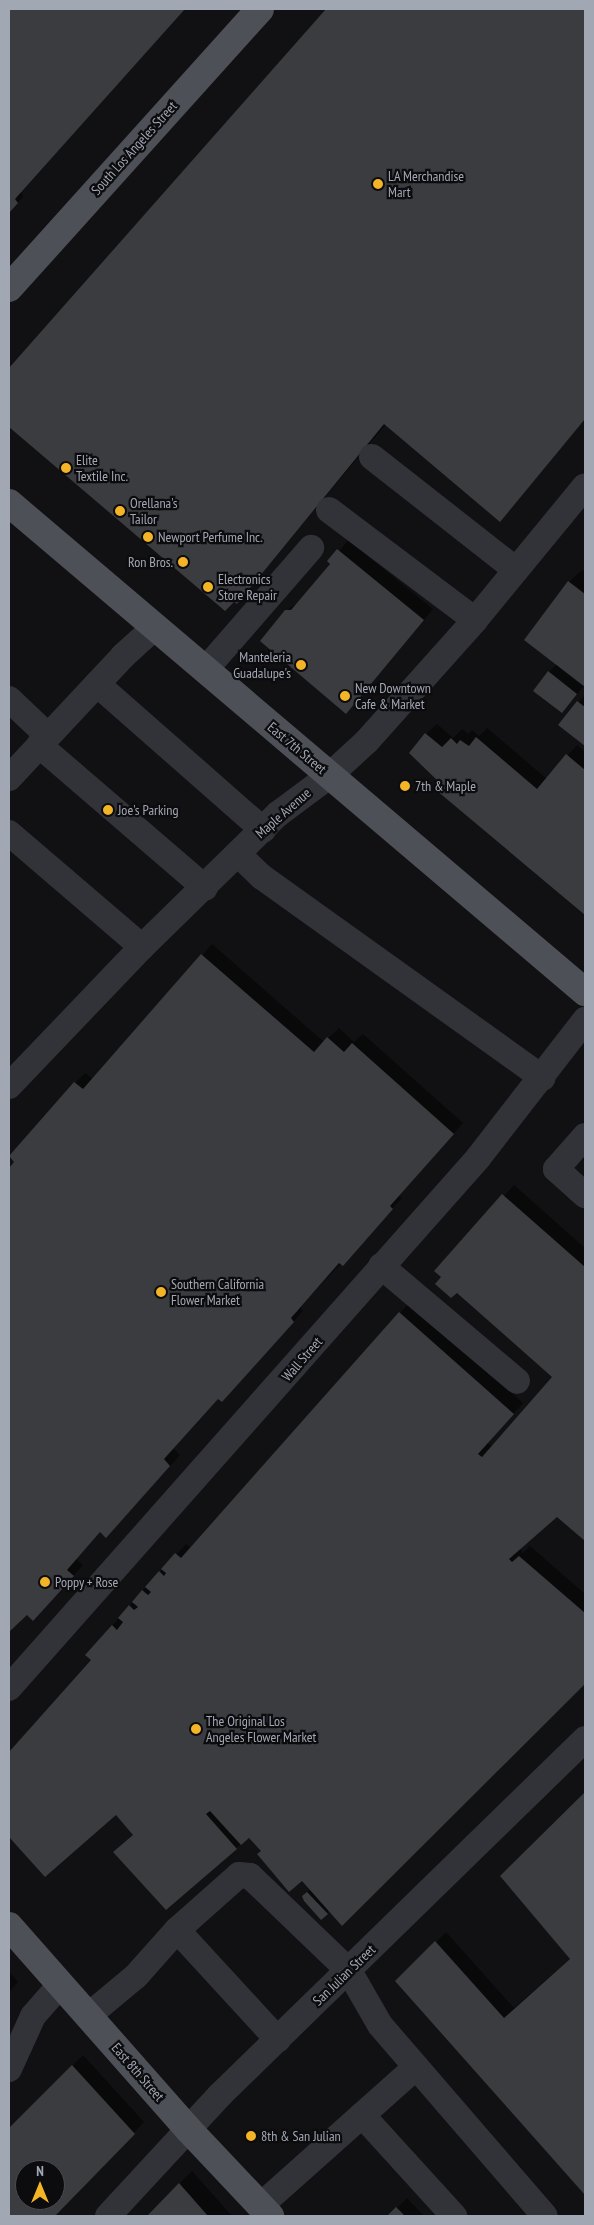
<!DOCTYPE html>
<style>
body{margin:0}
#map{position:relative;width:594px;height:2225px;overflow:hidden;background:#111113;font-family:"PT Sans Narrow",sans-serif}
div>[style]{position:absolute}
.shadow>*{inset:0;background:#0007}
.building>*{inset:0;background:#3b3c40}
.minor>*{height:26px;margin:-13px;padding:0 13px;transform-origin:13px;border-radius:13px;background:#323338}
.major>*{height:28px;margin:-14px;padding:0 14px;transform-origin:14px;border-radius:14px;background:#4e5057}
.dots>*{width:14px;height:14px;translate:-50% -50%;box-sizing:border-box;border:2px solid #0c0c0e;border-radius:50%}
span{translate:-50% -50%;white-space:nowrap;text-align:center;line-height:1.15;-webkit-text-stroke:4.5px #0c0c0e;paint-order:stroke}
.street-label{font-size:14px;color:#a2a7b4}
.poi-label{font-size:14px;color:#a2a7b4}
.left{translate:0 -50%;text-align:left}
.right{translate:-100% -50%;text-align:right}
.frame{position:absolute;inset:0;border:10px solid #a2a7b4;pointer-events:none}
.north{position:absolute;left:15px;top:2160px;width:50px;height:50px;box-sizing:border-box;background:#0c0c0e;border:1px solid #484a50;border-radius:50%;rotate:0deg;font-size:14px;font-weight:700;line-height:20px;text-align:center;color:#a2a7b4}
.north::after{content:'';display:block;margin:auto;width:18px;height:22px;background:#f4b428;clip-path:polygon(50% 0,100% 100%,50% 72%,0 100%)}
</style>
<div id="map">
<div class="shadow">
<div style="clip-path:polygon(9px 9px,185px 9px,21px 191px,23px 197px,9px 212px)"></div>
<div style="clip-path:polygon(327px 9px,585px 9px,585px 419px,500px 520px,386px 424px,237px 602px,61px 471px,9px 425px,9px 370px)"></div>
<div style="clip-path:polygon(348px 540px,433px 609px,346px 713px,286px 611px,301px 601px)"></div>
<div style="clip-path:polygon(582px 570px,585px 572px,585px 685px,562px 711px,549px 672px,557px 664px,569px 582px)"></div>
<div style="clip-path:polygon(585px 695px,585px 744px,560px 725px)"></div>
<div style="clip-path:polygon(437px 724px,453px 738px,462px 729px,468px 734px,472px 730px,479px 736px,487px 728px,547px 779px,577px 745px,585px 752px,585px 913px,438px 790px,441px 782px,426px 734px)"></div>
<div style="clip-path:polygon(212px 944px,324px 1042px,339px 1028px,354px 1042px,363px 1034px,463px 1123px,399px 1195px,402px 1198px,300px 1307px,303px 1311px,232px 1390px,219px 1397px,173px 1448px,180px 1455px,116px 1526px,100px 1531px,76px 1559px,83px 1565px,43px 1609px,27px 1613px,9px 1632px,9px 1170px,75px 1083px,85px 1073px,93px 1079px)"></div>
<div style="clip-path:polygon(514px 1185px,585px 1248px,585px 1539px,557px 1515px,519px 1548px,523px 1553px,530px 1546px,585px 1594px,585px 1683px,342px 1924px,330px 1910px,327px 1913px,303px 1896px,311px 1889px,302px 1879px,262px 1851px,249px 1836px,236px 1848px,135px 1834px,116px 1814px,45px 1875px,9px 1835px,9px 1754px,93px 1660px,112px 1626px,143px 1590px,186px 1544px,191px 1548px,410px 1302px,523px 1403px,487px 1443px,493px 1447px,554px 1377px,436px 1271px)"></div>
<div style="clip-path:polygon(585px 1793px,585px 2193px,397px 1981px,446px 1932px,514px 2008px,571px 1958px,501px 1876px)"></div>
<div style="clip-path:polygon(9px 1972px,18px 1982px,9px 1992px)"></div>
<div style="clip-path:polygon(evenodd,83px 2055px,144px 2122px,53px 2216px,9px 2216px,9px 2130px,83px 2055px,25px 2170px,55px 2170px,55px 2200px,25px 2200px,25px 2170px)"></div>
<div style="clip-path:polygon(192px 2171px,232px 2216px,149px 2216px,179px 2184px)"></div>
<div style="clip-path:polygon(407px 2198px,424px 2216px,389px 2216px)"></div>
</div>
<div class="building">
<div style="clip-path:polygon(9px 9px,185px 9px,15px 199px,18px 203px,9px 213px)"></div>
<div style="clip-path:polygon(326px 9px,585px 9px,585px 419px,500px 522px,384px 424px,237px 604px,234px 602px,225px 611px,9px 427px,9px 368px)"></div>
<div style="clip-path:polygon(337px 549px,424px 620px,346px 714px,260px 641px,285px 610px,291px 610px,330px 564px,327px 561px)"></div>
<div style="clip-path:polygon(568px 581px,585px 594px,585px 687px,524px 640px)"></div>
<div style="clip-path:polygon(548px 671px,577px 694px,562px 713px,533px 691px)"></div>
<div style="clip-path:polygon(577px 701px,585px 707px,585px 746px,558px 725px)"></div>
<div style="clip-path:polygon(425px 733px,442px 747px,451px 738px,457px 744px,460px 740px,469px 746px,476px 737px,537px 789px,566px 754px,585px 770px,585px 915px,436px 790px,440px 783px,409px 753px)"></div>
<div style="clip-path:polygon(201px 954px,314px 1052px,327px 1037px,344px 1052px,352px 1043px,454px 1134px,390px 1206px,393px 1209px,343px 1266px,339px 1263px,291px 1318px,294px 1322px,222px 1402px,218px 1399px,164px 1459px,170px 1466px,106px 1538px,100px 1532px,67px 1570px,74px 1576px,33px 1621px,27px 1615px,9px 1632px,9px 1168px,14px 1162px,9px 1156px,74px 1082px,83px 1089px)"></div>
<div style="clip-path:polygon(502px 1194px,585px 1267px,585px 1541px,557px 1517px,509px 1559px,512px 1562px,519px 1556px,585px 1613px,585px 1684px,342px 1926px,302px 1881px,289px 1892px,257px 1854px,261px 1851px,249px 1838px,241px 1845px,210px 1811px,206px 1814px,237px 1849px,166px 1910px,113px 1852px,133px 1835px,116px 1815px,45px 1877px,9px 1837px,9px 1752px,91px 1660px,85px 1655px,112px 1625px,117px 1630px,123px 1622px,118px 1618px,129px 1605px,134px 1610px,138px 1607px,132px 1602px,142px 1590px,148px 1595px,151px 1592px,145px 1587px,159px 1571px,164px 1576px,166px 1573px,161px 1569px,175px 1553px,181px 1558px,399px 1312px,514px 1414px,478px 1454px,482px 1457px,552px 1377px,457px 1293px,451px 1298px,435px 1284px,441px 1277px,434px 1271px)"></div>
<div style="clip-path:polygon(585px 1792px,585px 2195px,395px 1981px,435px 1941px,504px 2018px,570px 1959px,500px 1876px)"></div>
<div style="clip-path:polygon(307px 1892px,328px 1914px,321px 1920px,304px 1901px,302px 1896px)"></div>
<div style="clip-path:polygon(evenodd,72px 2065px,135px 2134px,55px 2216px,9px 2216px,9px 2128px,72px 2065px,25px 2170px,55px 2170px,55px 2200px,25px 2200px,25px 2170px)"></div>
<div style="clip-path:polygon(179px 2183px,208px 2216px,147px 2216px)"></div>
<div style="clip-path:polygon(396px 2207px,405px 2216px,387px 2216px)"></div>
</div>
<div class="minor">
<div style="left:372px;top:457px;width:183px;rotate:38.1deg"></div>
<div style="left:329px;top:510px;width:183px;rotate:37deg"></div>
<div style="left:205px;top:670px;width:162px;rotate:-49deg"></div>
<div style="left:97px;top:684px;width:221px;rotate:41.3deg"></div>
<div style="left:9px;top:699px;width:54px;rotate:43.5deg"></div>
<div style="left:39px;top:745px;width:219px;rotate:40.7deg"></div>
<div style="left:9px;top:778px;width:167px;rotate:-46.9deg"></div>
<div style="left:123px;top:656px;width:43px;rotate:-42.2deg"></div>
<div style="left:9px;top:833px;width:175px;rotate:40.6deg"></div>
<div style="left:239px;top:855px;width:32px;rotate:44deg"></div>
<div style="left:262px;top:877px;width:345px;rotate:35.6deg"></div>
<div style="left:9px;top:1086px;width:192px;rotate:-46.3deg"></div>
<div style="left:142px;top:947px;width:190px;rotate:-44.4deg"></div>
<div style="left:278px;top:814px;width:64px;rotate:-36.7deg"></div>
<div style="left:329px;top:776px;width:52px;rotate:-42.6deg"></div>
<div style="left:367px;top:741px;width:162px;rotate:-48.2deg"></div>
<div style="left:475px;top:620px;width:173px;rotate:-50.6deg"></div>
<div style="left:585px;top:1136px;width:44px;rotate:131.3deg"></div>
<div style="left:556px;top:1169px;width:39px;rotate:42deg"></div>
<div style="left:381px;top:1266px;width:178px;rotate:40.2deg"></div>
<div style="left:9px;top:1688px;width:708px;rotate:-48.49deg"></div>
<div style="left:478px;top:1158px;width:175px;rotate:-52.2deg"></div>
<div style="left:177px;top:1930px;width:83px;rotate:-41.6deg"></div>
<div style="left:239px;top:1875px;width:11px;rotate:5deg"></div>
<div style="left:250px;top:1876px;width:137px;rotate:43.8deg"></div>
<div style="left:349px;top:1971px;width:62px;rotate:60.1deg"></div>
<div style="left:380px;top:2025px;width:252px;rotate:49.2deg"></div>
<div style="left:88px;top:2016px;width:62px;rotate:-39.8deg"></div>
<div style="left:136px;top:1976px;width:62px;rotate:-48.3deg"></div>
<div style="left:177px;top:1930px;width:149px;rotate:47.4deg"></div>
<div style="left:9px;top:2069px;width:58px;rotate:-65.6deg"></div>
<div style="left:33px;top:2016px;width:41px;rotate:-48.9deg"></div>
<div style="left:362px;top:2115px;width:137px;rotate:47.7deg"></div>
<div style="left:260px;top:2206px;width:209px;rotate:-41.7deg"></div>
<div style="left:108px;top:2216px;width:165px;rotate:-47.2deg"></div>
<div style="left:220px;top:2095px;width:510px;rotate:-44.28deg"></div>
</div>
<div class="major">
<div style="left:9px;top:288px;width:375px;rotate:-48deg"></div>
<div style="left:9px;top:503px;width:756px;rotate:40.33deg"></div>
<div style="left:9px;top:1926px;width:271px;rotate:48.6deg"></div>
<div style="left:188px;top:2129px;width:120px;rotate:46.7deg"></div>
</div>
<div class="dots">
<div style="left:378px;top:184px;background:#f4b428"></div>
<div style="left:66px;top:468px;background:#f4b428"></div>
<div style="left:120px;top:511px;background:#f4b428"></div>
<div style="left:148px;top:537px;background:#f4b428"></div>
<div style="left:183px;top:562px;background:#f4b428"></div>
<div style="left:208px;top:587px;background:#f4b428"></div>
<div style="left:301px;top:665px;background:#f4b428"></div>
<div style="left:345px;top:696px;background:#f4b428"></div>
<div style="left:405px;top:786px;background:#f4b428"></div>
<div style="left:108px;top:810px;background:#f4b428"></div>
<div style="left:161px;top:1292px;background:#f4b428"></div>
<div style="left:45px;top:1582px;background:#f4b428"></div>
<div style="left:196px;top:1729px;background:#f4b428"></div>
<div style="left:251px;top:2136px;background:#f4b428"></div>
</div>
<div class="street-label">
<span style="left:134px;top:148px;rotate:-48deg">South Los Angeles Street</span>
<span style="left:297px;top:748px;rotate:40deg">East 7th Street</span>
<span style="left:283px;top:813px;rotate:-41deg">Maple Avenue</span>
<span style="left:302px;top:1359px;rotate:-49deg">Wall Street</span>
<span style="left:344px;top:1975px;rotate:-44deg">San Julian Street</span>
<span style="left:138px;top:2072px;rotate:49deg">East 8th Street</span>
</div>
<div class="poi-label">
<span class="left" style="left:388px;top:184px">LA Merchandise<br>Mart</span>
<span class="left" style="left:76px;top:468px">Elite<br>Textile Inc.</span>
<span class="left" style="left:130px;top:511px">Orellana's<br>Tailor</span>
<span class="left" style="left:158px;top:537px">Newport Perfume Inc.</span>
<span class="right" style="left:173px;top:562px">Ron Bros.</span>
<span class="left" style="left:218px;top:587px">Electronics<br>Store Repair</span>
<span class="right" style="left:291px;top:665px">Manteleria<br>Guadalupe's</span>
<span class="left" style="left:355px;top:696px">New Downtown<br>Cafe &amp; Market</span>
<span class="left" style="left:415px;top:786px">7th &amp; Maple</span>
<span class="left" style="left:118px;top:810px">Joe's Parking</span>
<span class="left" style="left:171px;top:1292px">Southern California<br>Flower Market</span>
<span class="left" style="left:55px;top:1582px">Poppy + Rose</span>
<span class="left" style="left:206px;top:1729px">The Original Los<br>Angeles Flower Market</span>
<span class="left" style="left:261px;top:2136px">8th &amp; San Julian</span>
</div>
<div class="frame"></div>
<div class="north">N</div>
</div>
